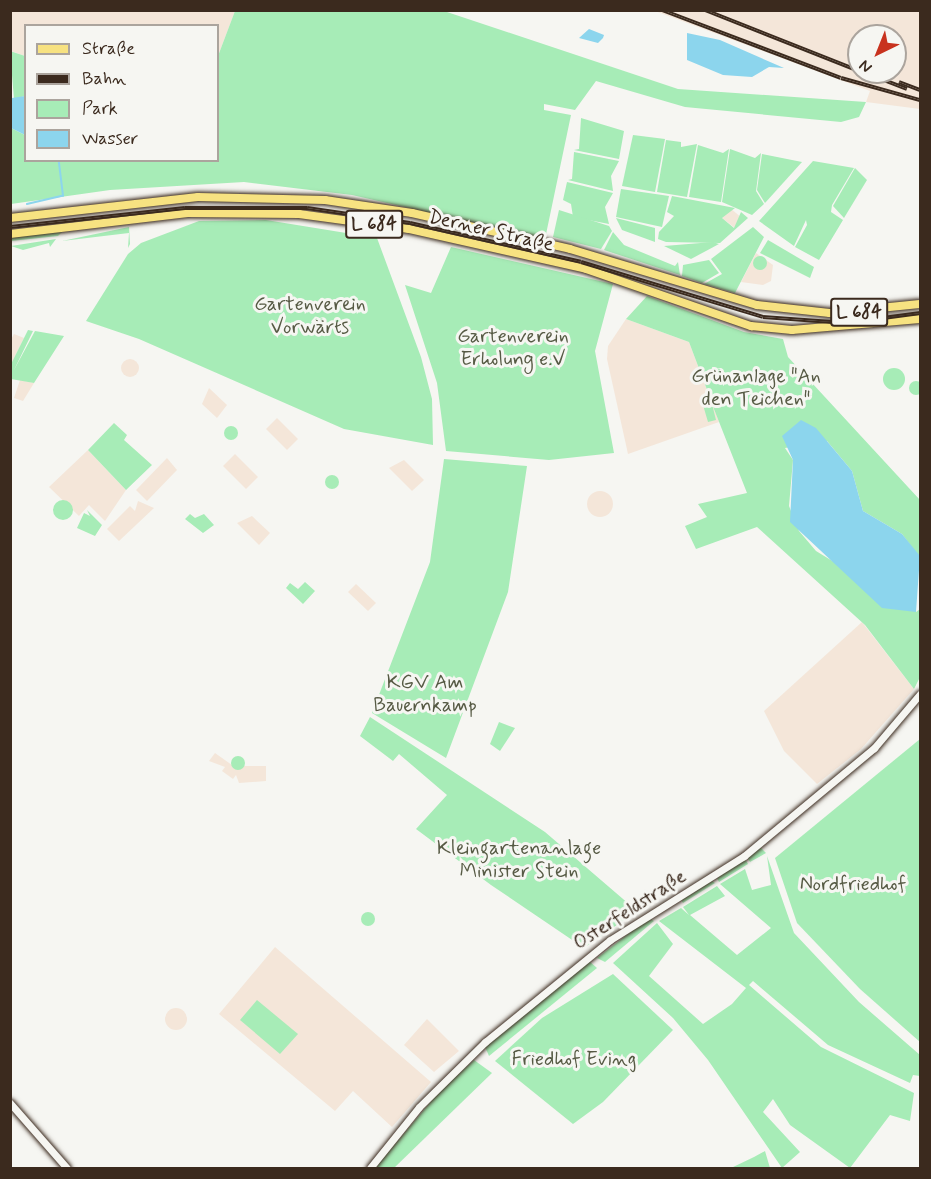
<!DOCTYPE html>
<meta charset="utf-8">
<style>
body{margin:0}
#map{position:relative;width:931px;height:1179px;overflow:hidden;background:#f6f6f2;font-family:Mynerve,sans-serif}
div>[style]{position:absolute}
.built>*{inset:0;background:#f4e6d9}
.round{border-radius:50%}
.green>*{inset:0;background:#a7ecb7}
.water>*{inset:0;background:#8cd5ed}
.stream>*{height:1.5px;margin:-0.75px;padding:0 0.75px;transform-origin:0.75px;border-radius:0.75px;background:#8cd5ed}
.roads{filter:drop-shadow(0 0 2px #3b2a1e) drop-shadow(0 0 2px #3b2a1e)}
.tertiary>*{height:7px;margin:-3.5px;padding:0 3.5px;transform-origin:3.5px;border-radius:3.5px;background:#f6f6f2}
.primary>*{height:8px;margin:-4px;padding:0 4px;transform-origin:4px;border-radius:4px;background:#f7e281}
.rail>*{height:4px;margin-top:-2px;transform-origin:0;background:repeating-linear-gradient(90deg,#f6f6f2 0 4.5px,#3b2a1e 0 9px);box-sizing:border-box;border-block:2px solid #3b2a1e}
span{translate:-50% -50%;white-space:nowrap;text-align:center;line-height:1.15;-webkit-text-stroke:6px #f6f6f2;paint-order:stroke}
.shield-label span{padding:2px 4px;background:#f6f6f2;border:2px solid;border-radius:4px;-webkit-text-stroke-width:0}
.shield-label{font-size:18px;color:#3b2a1e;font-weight:700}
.street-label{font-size:20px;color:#3b2a1e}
.park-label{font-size:20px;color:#565a44}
.frame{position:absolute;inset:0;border:12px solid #3b2a1e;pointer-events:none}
.legend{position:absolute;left:24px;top:24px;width:195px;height:138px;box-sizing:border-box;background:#f6f6f2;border:2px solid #aba49d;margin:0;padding:8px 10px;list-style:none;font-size:18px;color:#3b2a1e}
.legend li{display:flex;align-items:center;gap:12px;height:30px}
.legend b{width:30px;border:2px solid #aba49d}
.north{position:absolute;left:847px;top:24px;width:60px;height:60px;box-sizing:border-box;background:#f6f6f2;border:2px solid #aba49d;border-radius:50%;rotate:223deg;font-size:16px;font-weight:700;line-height:24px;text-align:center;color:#3b2a1e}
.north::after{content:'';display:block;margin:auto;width:21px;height:27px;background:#c8321e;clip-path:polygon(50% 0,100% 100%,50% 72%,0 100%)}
</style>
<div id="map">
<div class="built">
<div style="clip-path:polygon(11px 11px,235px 11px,218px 56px,218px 26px,26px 26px,25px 56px,11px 51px)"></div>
<div style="clip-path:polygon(evenodd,655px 11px,920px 11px,920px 109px,866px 102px,870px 91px,655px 11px,859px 36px,895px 36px,895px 72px,859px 72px,859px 36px)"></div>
<div style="clip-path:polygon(730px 208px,742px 218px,735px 228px,722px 218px)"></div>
<div style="clip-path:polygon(756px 253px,773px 265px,771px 281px,763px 285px,741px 282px)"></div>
<div style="clip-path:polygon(626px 319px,689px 342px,719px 422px,628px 454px,607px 359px,608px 346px)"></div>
<div style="clip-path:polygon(14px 334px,24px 338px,11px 364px,10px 341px)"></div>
<div class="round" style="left:121px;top:359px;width:18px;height:18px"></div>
<div style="clip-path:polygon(20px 380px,34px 383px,23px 401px,14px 398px)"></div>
<div style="clip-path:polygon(209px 388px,227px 405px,217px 418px,202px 404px)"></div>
<div style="clip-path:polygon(277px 418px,298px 439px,287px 450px,266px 429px)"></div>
<div style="clip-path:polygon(88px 450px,126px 490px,105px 521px,89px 505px,79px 516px,49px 487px)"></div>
<div style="clip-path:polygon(235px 454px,258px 477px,246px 489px,223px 466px)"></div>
<div style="clip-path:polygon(167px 458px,177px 470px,147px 501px,136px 490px)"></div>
<div style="clip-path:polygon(404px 460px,424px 480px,412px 491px,389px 468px)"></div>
<div class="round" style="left:587px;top:491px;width:26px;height:26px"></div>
<div style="clip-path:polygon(138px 501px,154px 508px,119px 541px,107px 529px,130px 506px,135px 511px)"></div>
<div style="clip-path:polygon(252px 516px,270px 533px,259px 545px,237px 523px)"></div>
<div style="clip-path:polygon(356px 584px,376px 603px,368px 611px,348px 592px)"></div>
<div style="clip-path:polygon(862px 622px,914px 689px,861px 749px,817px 784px,784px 751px,764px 711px)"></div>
<div style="clip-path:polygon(215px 753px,239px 770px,239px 766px,266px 766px,266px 781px,239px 783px,236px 775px,233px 779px,222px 771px,225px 767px,209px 761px)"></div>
<div style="clip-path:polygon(275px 947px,431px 1082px,392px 1127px,353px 1091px,335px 1111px,219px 1014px)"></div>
<div class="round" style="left:165px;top:1008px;width:22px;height:22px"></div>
<div style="clip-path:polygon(427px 1019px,459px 1051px,434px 1072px,404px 1045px)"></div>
</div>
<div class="green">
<div style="clip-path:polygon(235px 11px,444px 11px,678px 89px,866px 102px,859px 117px,841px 122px,685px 107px,596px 81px,575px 110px,544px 104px,544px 110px,571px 115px,545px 239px,352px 195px,244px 182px,110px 190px,11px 204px,11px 128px,25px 135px,26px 160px,218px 160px,218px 56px)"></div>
<div style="clip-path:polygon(10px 51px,25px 56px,25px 96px,14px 99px)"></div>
<div style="clip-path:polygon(581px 118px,624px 131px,619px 159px,574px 150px,579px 149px)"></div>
<div style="clip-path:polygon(633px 135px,665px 139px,655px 192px,622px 186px)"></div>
<div style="clip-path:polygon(666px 140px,681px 142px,681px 147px,697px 144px,687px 197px,657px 192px)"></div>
<div style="clip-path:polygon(698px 145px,723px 153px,729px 149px,721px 202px,689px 197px)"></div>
<div style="clip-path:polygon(730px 149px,755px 158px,761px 153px,756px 191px,764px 204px,752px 215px,722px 202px)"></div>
<div style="clip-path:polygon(574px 152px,619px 161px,611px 176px,613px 191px,568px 180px,572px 179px)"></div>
<div style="clip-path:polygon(762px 154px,802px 162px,765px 203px,757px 190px)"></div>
<div style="clip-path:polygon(813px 161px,854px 168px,832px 205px,831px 212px,843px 220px,819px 260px,795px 247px,807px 225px,806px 220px,794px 246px,759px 221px)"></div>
<div style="clip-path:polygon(855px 168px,867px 180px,844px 218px,833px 206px)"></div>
<div style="clip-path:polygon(567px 182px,613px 193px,605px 207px,609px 224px,573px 217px,571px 204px,563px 200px)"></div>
<div style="clip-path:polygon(621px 189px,669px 196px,662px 227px,616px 217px)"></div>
<div style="clip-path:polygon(672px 196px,735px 208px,722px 218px,734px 228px,741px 212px,748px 218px,720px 243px,666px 242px,658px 239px,659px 232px,674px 216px,667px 212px)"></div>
<div style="clip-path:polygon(559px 210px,609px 226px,612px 231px,601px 249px,553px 237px)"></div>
<div style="clip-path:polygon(616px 218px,655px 228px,655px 242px,622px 230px)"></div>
<div style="clip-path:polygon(266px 220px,377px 238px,421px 357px,432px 399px,433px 445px,344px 429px,139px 339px,86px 321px,128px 254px,141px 243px,199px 221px)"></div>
<div style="clip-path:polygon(129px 227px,130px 244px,128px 248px,129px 233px,62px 241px)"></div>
<div style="clip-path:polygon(753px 227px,764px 237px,735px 293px,704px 284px,722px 274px,711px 259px)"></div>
<div style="clip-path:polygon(62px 232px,58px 236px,11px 241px,10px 237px)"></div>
<div style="clip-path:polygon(613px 232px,624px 245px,675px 266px,678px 262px,680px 275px,604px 250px)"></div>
<div style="clip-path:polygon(56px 239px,50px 247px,49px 243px,23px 250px,11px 246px)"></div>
<div style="clip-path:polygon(768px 240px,814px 267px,810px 278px,760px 253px)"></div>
<div style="clip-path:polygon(713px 242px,719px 244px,691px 259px,664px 246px)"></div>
<div style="clip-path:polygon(451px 247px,613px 284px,595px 351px,614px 453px,549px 460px,446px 451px,437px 383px,405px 285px,431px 293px)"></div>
<div class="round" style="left:753px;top:256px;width:14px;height:14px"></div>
<div style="clip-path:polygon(709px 260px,719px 273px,702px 283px,682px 276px,683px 265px)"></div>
<div style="clip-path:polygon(647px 296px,744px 332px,783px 339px,788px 357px,920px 500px,920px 558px,902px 534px,863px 511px,852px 471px,827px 441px,785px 448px,793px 460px,789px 506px,799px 531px,816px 551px,916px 612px,920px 609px,920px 677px,914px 689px,865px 625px,757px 527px,696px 549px,685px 526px,707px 517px,698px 504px,747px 493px,712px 404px,716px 420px,708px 422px,703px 405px,712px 403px,689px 342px,626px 319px)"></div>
<div style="clip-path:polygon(28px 330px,33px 331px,14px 370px,35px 331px,64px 336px,34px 383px,11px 379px,11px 364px)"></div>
<div class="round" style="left:883px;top:368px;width:22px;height:22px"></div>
<div class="round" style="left:909px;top:381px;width:14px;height:14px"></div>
<div style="clip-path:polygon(114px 423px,127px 435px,124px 440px,152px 465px,126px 490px,88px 450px)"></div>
<div class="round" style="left:224px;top:426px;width:14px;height:14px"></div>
<div style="clip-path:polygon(444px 459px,527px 466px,508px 592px,446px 758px,372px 713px,430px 562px)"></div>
<div class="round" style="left:325px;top:475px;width:14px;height:14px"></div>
<div class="round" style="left:53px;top:500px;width:20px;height:20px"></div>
<div style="clip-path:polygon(87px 510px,102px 525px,95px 536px,77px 528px,84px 513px,90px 516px)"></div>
<div style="clip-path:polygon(190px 514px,195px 518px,204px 514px,214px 525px,203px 533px,185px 519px)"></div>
<div style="clip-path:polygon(305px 582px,315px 591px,303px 604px,286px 588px,290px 583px,298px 589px)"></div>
<div style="clip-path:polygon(370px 717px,545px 832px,637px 911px,584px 948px,491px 885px,416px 829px,447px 795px,399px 754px,393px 761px,360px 736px)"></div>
<div style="clip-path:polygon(499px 722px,515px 728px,500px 751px,490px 744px)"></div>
<div style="clip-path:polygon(920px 739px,920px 1042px,860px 989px,797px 923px,775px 858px)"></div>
<div class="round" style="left:231px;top:756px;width:14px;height:14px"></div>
<div style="clip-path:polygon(760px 847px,766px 853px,750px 862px,747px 857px)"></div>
<div style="clip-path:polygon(767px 856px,794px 933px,859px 1002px,920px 1055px,920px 1076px,913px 1075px,910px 1083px,828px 1045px,753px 981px,749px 985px,821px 1047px,914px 1093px,910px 1121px,890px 1115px,850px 1168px,790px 1125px,773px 1099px,763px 1112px,800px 1152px,782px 1168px,708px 1060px,673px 1018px,613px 963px,657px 923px,673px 944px,649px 976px,703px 1024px,732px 1004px,746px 988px,659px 921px,681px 908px,689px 915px,683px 907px,717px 886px,725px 896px,690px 915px,737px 955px,771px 928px,720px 884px,745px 869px,752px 890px,771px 885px)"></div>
<div style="clip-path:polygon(745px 859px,748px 864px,719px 882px,717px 878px)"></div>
<div style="clip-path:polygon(712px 881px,715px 883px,683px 903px,681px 900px)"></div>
<div class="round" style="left:361px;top:912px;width:14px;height:14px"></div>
<div style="clip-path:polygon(649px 918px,654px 921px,605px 962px,597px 958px)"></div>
<div style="clip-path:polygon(589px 961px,597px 968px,489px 1056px,485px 1047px)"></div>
<div style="clip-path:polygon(613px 974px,673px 1030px,603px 1102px,573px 1124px,495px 1061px,542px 1018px)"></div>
<div style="clip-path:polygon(257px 1000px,298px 1034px,280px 1054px,240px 1020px)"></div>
<div style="clip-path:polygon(474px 1060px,492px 1073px,394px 1168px,375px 1168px,439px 1092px)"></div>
<div style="clip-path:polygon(765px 1151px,770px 1168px,731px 1168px,754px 1157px)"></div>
</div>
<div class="water">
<div style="clip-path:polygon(589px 29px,604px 35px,603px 38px,598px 43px,579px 38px)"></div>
<div style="clip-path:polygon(687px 33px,720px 40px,784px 68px,769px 67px,752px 77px,723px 75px,687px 60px)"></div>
<div style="clip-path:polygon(11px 86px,12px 98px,25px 96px,25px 135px,11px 128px)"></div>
<div style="clip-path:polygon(801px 420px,816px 428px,852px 471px,863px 511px,902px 534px,920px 556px,916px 612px,882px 608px,790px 522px,793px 460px,782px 436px)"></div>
</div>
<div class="stream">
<div style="left:27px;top:204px;width:37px;rotate:-13deg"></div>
<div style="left:63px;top:196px;width:34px;rotate:-97deg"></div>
</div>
<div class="roads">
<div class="tertiary">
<div style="left:10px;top:1103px;width:86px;rotate:48.8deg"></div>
<div style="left:370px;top:1168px;width:78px;rotate:-51.2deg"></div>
<div style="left:419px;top:1107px;width:93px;rotate:-44.6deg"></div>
<div style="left:485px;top:1042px;width:161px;rotate:-39.2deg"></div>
<div style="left:610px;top:940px;width:158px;rotate:-32.1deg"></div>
<div style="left:744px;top:856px;width:169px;rotate:-39.7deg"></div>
<div style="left:874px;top:748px;width:71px;rotate:-49.6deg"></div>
</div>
<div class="primary">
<div style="left:10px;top:218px;width:189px;rotate:-6.4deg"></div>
<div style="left:198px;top:197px;width:127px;rotate:1.4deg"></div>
<div style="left:325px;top:200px;width:88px;rotate:8.5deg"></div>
<div style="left:412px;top:213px;width:162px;rotate:12.8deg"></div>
<div style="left:570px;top:249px;width:195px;rotate:16.7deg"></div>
<div style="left:757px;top:305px;width:73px;rotate:6.3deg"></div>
<div style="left:830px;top:313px;width:90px;rotate:-5.7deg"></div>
<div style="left:10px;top:234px;width:179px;rotate:-6.7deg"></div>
<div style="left:188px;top:213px;width:111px;rotate:0.5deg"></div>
<div style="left:299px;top:214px;width:111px;rotate:7.8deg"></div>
<div style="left:409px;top:229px;width:181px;rotate:12.7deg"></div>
<div style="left:586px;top:269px;width:175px;rotate:19.1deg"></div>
<div style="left:751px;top:326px;width:41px;rotate:5.6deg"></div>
<div style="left:792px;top:330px;width:128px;rotate:-4.9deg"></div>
</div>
</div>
<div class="rail">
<div style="left:662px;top:10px;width:191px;rotate:20.8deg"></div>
<div style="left:841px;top:78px;width:82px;rotate:15.6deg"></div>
<div style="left:705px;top:10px;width:166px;rotate:21.6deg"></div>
<div style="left:863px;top:72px;width:47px;rotate:21.1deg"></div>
<div style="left:899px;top:82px;width:22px;rotate:21deg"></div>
<div style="left:10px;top:227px;width:176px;rotate:-6.2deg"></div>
<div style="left:185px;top:208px;width:122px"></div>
<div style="left:307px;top:208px;width:104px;rotate:8.3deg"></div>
<div style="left:410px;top:223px;width:175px;rotate:12.8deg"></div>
<div style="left:581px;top:262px;width:190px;rotate:16.8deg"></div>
<div style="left:763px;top:317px;width:83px;rotate:4.1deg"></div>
<div style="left:846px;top:323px;width:75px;rotate:-7.7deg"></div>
</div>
<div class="shield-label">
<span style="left:374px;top:224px">L 684</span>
<span style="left:859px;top:312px">L 684</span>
</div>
<div class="street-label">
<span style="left:491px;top:231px;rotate:13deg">Derner Straße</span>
<span style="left:630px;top:910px;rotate:-33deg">Osterfeldstraße</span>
</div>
<div class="park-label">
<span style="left:310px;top:316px">Gartenverein<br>Vorwärts</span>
<span style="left:513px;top:348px">Gartenverein<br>Erholung e.V</span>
<span style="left:756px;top:388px">Grünanlage "An<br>den Teichen"</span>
<span style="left:425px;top:694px">KGV Am<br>Bauernkamp</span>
<span style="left:519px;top:860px">Kleingartenanlage<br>Minister Stein</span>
<span style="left:853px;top:884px">Nordfriedhof</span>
<span style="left:574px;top:1059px">Friedhof Eving</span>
</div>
<div class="frame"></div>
<ul class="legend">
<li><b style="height:8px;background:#f7e281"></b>Straße</li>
<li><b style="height:8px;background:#3b2a1e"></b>Bahn</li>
<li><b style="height:16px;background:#a7ecb7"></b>Park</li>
<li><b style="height:16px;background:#8cd5ed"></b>Wasser</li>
</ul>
<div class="north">N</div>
</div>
